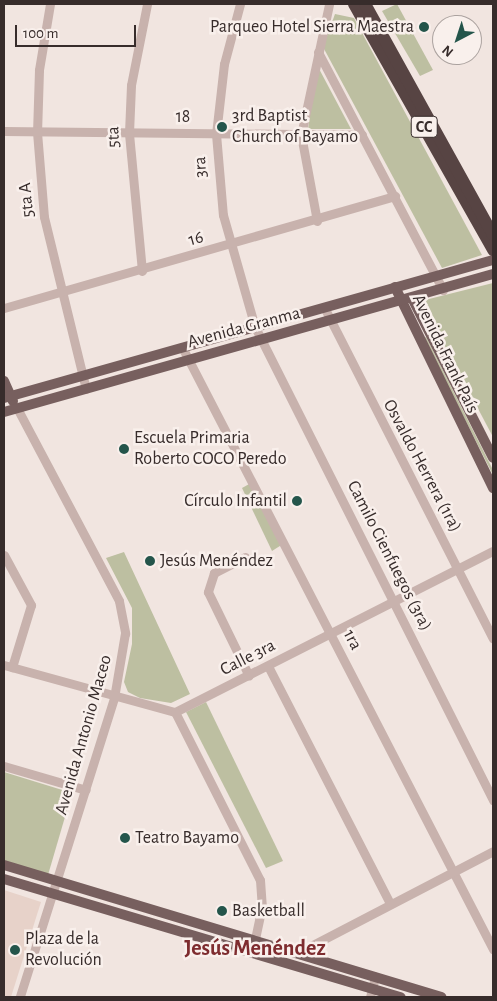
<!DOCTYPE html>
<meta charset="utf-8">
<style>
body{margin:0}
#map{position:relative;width:497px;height:1001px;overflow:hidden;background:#f1e5e0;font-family:"Alegreya Sans",sans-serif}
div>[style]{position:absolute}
.green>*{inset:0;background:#bdbfa1}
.plaza>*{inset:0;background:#e7d2c9}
.minor>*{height:9px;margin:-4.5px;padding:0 4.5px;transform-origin:4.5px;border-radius:4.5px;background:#c8b2ad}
.major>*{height:10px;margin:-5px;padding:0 5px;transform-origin:5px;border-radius:5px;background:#775f5e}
.highway>*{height:12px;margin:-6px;padding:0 6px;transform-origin:6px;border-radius:6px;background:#574443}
.dots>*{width:14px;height:14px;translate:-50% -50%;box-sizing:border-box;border:2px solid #f9f0ec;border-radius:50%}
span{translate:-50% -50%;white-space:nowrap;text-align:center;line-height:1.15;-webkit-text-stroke:5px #f9f0ec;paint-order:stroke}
.shield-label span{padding:1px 4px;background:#f9f0ec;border:1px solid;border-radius:4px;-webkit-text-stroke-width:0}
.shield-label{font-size:16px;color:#372c2b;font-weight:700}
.poi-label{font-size:18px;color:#372c2b}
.right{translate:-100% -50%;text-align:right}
.left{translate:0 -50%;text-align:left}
.street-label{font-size:18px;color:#372c2b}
.district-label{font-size:22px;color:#7e2c2f;font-weight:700}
.frame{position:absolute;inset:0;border:5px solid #372c2b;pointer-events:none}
.north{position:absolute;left:432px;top:15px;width:50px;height:50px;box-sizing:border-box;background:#f9f0ec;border:1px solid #aba29f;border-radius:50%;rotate:220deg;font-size:14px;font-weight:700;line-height:20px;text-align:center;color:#372c2b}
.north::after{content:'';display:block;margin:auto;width:18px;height:22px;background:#24554b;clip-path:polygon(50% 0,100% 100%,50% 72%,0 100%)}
.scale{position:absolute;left:15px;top:25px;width:121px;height:22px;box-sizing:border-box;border:2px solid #372c2b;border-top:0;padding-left:6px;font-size:15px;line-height:18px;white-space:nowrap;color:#372c2b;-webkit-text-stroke:4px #f9f0ec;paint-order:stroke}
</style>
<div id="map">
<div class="green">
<div style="clip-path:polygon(397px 4px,433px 70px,420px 76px,382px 11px)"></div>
<div style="clip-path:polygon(335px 14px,354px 18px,482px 255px,442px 268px,323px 47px)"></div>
<div style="clip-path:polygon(317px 65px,351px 129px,308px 129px)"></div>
<div style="clip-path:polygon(493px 283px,493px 437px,421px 301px)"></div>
<div style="clip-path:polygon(426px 337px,493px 470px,493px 475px,424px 338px)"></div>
<div style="clip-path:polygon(251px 483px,283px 544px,272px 551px,242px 488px)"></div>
<div style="clip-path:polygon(124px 552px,190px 694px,171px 703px,140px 698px,128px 692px,124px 682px,132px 644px,132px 608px,106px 558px)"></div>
<div style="clip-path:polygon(206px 702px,283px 861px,266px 868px,186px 712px)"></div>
<div style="clip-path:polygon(4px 772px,72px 793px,48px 875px,4px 862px)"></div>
</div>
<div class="plaza">
<div style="clip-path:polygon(4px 890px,41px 902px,11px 997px,4px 997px)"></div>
</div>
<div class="minor">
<div style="left:50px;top:4px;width:67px;rotate:99.5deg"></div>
<div style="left:39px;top:70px;width:62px;rotate:91.8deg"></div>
<div style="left:37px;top:132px;width:85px;rotate:85.3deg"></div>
<div style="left:44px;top:217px;width:177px;rotate:76.3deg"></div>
<div style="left:240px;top:4px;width:62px;rotate:104.9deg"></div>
<div style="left:224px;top:64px;width:70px;rotate:96.5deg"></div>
<div style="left:216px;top:134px;width:81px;rotate:85.1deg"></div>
<div style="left:223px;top:215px;width:116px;rotate:74.1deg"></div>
<div style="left:255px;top:327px;width:530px;rotate:63.29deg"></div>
<div style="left:318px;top:52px;width:269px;rotate:62.3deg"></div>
<div style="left:4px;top:131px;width:358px;rotate:0.6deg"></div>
<div style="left:317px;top:221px;width:87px;rotate:-100.5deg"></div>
<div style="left:301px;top:135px;width:134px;rotate:-77.9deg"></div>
<div style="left:142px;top:271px;width:139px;rotate:-95.4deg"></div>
<div style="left:129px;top:133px;width:48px;rotate:-87.6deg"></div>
<div style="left:131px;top:85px;width:83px;rotate:-78.8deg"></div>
<div style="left:324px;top:307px;width:372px;rotate:63deg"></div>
<div style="left:4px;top:308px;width:407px;rotate:-16deg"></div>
<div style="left:182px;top:347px;width:678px;rotate:62.68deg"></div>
<div style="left:17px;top:408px;width:218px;rotate:62.1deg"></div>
<div style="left:119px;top:601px;width:33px;rotate:79deg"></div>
<div style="left:125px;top:633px;width:66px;rotate:99.6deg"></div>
<div style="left:114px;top:698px;width:313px;rotate:107.5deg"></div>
<div style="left:4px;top:555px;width:57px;rotate:61.6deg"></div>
<div style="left:31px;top:605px;width:65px;rotate:107deg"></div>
<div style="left:245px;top:557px;width:35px;rotate:153deg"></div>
<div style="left:214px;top:573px;width:20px;rotate:108deg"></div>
<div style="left:208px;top:592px;width:93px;rotate:64deg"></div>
<div style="left:4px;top:665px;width:177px;rotate:15.4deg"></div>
<div style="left:175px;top:712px;width:356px;rotate:-26.9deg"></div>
<div style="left:268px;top:666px;width:267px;rotate:62.8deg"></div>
<div style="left:175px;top:712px;width:188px;rotate:63.2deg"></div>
<div style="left:260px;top:880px;width:26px;rotate:86deg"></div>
<div style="left:262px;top:906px;width:40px;rotate:102deg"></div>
<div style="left:4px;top:766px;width:85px;rotate:16.3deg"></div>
<div style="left:302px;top:955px;width:5px;rotate:-79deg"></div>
<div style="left:303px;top:950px;width:214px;rotate:-27.5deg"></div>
<div style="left:370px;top:997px;width:21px;rotate:-76deg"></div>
</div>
<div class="major">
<div style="left:395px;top:287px;width:224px;rotate:64deg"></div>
<div style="left:412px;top:298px;width:179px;rotate:63.1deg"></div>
<div style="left:4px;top:381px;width:22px;rotate:66deg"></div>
<div style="left:4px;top:398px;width:508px;rotate:-15.76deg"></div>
<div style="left:4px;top:412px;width:508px;rotate:-15.76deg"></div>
<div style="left:4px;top:865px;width:457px;rotate:16.8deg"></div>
<div style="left:4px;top:879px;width:414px;rotate:16.6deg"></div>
</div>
<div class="highway">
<div style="left:354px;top:4px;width:283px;rotate:60.5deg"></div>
<div style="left:365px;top:4px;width:264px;rotate:61deg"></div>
</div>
<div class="dots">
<div style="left:424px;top:27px;background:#24554b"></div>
<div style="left:222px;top:127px;background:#24554b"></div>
<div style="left:124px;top:449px;background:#24554b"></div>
<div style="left:297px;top:501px;background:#24554b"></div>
<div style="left:150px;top:561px;background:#24554b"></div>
<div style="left:125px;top:838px;background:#24554b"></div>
<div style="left:222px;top:911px;background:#24554b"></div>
<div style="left:15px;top:950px;background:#24554b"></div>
</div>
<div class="shield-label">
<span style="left:424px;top:127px">CC</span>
</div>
<div class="poi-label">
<span class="right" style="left:414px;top:27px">Parqueo Hotel Sierra Maestra</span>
<span class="left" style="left:232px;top:127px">3rd Baptist<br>Church of Bayamo</span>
<span class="left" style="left:134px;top:449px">Escuela Primaria<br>Roberto COCO Peredo</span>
<span class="right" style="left:287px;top:501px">Círculo Infantil</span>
<span class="left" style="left:160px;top:561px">Jesús Menéndez</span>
<span class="left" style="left:135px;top:838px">Teatro Bayamo</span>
<span class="left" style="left:232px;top:911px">Basketball</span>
<span class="left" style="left:25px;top:950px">Plaza de la<br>Revolución</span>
</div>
<div class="street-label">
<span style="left:183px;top:117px">18</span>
<span style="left:114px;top:137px;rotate:-91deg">5ta</span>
<span style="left:201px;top:167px;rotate:-93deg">3ra</span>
<span style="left:27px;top:200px;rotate:-96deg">5ta A</span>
<span style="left:196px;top:239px;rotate:-16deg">16</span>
<span style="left:244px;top:328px;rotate:-15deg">Avenida Granma</span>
<span style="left:445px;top:354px;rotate:64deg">Avenida Frank País</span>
<span style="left:422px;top:466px;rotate:62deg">Osvaldo Herrera (1ra)</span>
<span style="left:389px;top:556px;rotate:63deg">Camilo Cienfuegos (3ra)</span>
<span style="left:352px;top:640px;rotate:62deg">1ra</span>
<span style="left:248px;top:658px;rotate:-27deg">Calle 3ra</span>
<span style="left:84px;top:735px;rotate:-74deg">Avenida Antonio Maceo</span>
</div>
<div class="district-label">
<span style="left:255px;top:949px">Jesús Menéndez</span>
</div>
<div class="frame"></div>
<div class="north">N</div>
<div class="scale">100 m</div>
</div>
